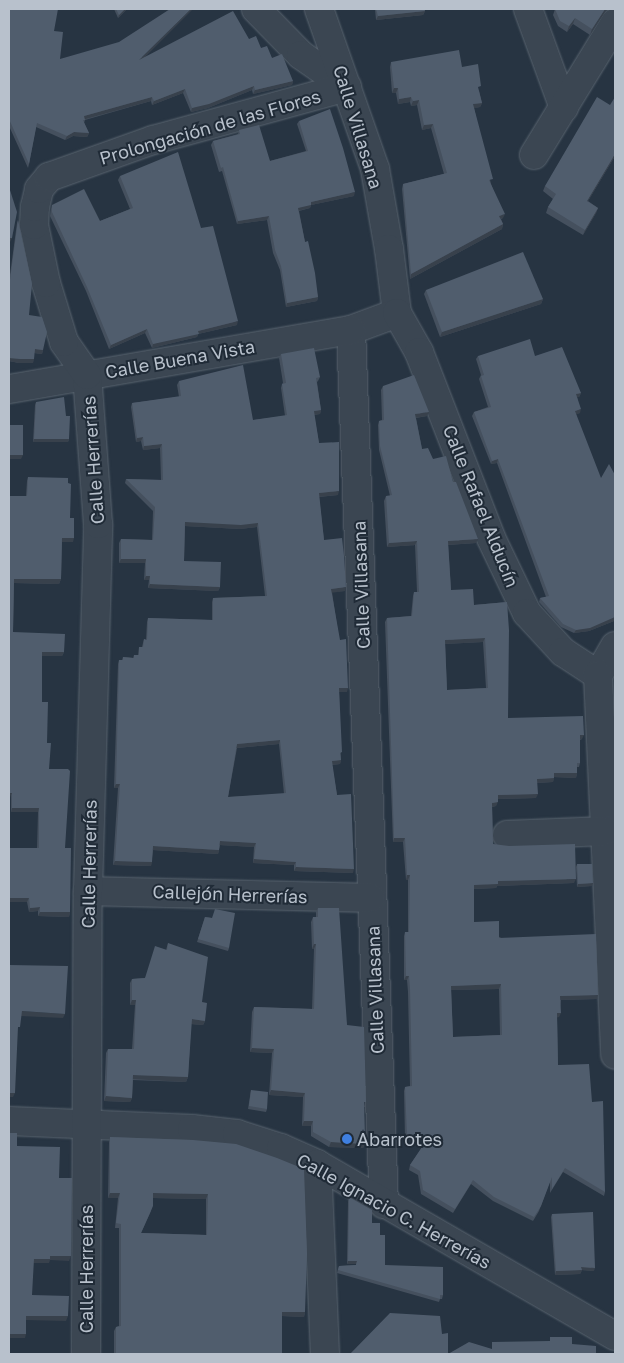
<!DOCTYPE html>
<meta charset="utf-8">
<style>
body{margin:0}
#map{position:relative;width:624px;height:1363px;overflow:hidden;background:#273442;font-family:"Golos Text",sans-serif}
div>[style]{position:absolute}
.roads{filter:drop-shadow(0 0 1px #59646f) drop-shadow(0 0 1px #59646f)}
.minor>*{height:28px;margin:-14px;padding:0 14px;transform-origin:14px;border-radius:14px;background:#3b4652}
.wall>*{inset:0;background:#45505e}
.shaded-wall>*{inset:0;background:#38414c}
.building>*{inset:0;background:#505d6d}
.dots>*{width:14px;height:14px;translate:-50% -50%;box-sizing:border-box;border:2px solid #202b37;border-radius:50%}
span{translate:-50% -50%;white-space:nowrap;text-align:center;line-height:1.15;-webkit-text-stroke:4px #202b37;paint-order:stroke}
.street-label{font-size:18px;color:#b8c1cc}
.poi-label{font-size:18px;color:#b8c1cc}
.left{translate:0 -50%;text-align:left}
.frame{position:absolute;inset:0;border:10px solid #b8c1cc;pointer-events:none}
</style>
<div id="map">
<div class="roads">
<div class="minor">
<div style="left:256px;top:9px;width:64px;rotate:45.6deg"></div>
<div style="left:301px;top:55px;width:56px;rotate:34.8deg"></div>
<div style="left:319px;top:9px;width:170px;rotate:70.7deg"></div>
<div style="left:375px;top:169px;width:81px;rotate:80.1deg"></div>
<div style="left:389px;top:249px;width:64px;rotate:82.9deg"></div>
<div style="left:397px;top:313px;width:49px;rotate:159.7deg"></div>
<div style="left:351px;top:330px;width:875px;rotate:87.84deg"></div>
<div style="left:528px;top:9px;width:105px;rotate:70deg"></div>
<div style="left:534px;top:155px;width:155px;rotate:-58.5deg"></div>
<div style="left:397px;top:313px;width:45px;rotate:60.6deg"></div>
<div style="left:419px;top:352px;width:199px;rotate:68.8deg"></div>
<div style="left:491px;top:538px;width:83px;rotate:64.4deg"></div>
<div style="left:527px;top:613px;width:53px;rotate:47.3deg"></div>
<div style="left:563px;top:652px;width:42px;rotate:33.3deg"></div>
<div style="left:9px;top:389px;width:347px;rotate:-9.8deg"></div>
<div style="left:615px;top:646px;width:34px;rotate:120deg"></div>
<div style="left:598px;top:675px;width:380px;rotate:87.4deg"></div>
<div style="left:507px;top:835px;width:98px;rotate:-2.3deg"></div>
<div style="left:88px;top:891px;width:283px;rotate:1.4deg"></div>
<div style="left:9px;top:1121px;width:183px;rotate:2.5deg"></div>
<div style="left:192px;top:1129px;width:45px;rotate:6.3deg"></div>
<div style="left:237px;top:1134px;width:46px;rotate:17.7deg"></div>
<div style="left:281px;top:1148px;width:39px;rotate:24deg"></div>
<div style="left:317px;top:1164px;width:344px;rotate:30deg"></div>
<div style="left:317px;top:1164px;width:190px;rotate:87.6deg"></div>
<div style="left:86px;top:1354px;width:463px;rotate:-89.8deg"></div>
<div style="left:88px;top:891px;width:367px;rotate:-88.4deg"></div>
<div style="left:98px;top:524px;width:149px;rotate:-94.2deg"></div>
<div style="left:87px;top:375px;width:40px;rotate:-124.9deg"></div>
<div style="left:64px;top:342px;width:62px;rotate:-107deg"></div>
<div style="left:46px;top:283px;width:59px;rotate:-101.7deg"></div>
<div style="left:34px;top:225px;width:18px;rotate:-87deg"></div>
<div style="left:35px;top:207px;width:18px;rotate:-77deg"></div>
<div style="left:39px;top:189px;width:16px;rotate:-50deg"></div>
<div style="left:49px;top:177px;width:110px;rotate:-19.6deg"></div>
<div style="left:153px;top:140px;width:201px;rotate:-15.3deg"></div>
</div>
</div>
<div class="wall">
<div style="clip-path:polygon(9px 9px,54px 31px,60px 59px,145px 57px,249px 39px,261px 48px,272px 58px,293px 81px,292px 85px,253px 94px,252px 90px,208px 108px,191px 112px,183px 93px,152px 105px,151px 101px,85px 120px,84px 123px,89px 133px,87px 137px,73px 136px,65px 140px,36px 127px,29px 164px,28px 168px,9px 126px)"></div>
<div style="clip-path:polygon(114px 9px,127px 9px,118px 18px)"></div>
<div style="clip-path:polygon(375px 9px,424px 9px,425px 11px,423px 15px,376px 20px)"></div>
<div style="clip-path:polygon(555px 9px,607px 9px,590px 35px,573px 24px,567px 32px,558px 26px,553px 15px)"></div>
<div style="clip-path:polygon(391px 62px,462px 67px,479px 91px,482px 103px,480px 107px,474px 108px,491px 184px,503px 218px,501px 219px,503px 224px,502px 229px,410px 279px,402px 189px,403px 184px,444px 174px,431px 128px,422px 130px,417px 105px,411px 106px,410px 102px,398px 104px,396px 93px,392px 93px,390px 67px)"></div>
<div style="clip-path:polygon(299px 121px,354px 196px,311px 205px,310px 208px,299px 211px,305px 242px,318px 297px,317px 301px,286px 307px,280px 270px,273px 253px,267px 220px,237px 224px,222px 171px,219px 172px,211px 145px,213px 141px,238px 134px,239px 130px,270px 161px,306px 151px,297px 124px)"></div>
<div style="clip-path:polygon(615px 156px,588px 201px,598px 208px,596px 213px,583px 235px,546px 213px,548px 207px,553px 199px,543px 191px,545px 186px)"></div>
<div style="clip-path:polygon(120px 176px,201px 228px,237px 325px,198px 334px,197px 337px,152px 348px,145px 333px,109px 349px,86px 291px,50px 216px,51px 209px,52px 205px,100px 221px,130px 209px,118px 180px)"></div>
<div style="clip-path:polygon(18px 220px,29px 315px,43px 350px,42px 354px,34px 353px,33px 363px,19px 363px,9px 361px,9px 282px,17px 223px)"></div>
<div style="clip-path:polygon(426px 290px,543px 299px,541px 304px,440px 337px,424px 294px)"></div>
<div style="clip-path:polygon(evenodd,281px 354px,320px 377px,318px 381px,317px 382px,321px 410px,320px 414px,314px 415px,319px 443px,338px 495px,319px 497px,324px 540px,345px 591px,332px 592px,347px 692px,339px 692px,341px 760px,340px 764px,332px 765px,337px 795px,353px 873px,294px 871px,294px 865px,253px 863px,254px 847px,220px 845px,219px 850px,218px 854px,153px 850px,151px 866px,113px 865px,118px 788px,114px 788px,118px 664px,119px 660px,122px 660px,123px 657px,133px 658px,134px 655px,138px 655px,139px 647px,142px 647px,144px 639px,146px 640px,147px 622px,148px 618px,212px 620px,212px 602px,213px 598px,265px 596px,257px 527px,240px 529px,185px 526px,184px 561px,220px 587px,218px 591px,148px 588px,149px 580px,144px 580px,145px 563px,119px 563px,119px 543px,121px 539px,152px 540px,153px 511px,125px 483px,126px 479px,161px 480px,160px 448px,143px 450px,141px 441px,136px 442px,131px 407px,132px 403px,179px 397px,177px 385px,179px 381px,253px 420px,285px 416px,281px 388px,282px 384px,283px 383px,279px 358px,281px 354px,279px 744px,284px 794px,228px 797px,237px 748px,279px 744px)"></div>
<div style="clip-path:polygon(478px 356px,535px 356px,581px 393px,579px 397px,577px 397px,580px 413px,576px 414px,614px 621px,589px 631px,574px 633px,561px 627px,539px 602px,540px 598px,546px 597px,497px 463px,491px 464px,472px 416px,474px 412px,488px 407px,479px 379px,481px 375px,476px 359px)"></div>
<div style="clip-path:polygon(evenodd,383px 386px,427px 416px,416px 418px,422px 449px,433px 459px,453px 482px,476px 543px,448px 545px,451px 590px,474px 605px,507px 602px,508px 718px,582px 739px,580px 740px,580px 763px,579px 767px,577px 767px,577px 773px,576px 778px,554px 777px,553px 782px,537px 783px,536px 798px,498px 799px,496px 806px,492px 807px,493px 844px,574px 883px,497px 886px,496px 888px,474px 889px,474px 922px,598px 995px,597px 999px,561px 1000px,559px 1017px,557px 1017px,558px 1065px,592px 1102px,605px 1192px,604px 1196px,563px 1172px,550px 1193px,550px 1181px,539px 1211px,533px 1221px,493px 1201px,471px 1184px,453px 1213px,421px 1194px,418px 1175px,409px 1170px,410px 1165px,428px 1139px,405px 1140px,404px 1091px,405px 1087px,410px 1086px,408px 992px,407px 980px,404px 980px,404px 936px,405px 932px,408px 932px,408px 880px,406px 880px,403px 842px,393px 842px,385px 622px,387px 618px,411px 616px,413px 596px,414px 592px,417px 592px,415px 545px,387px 547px,384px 501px,386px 496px,390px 496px,379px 450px,378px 425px,379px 421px,382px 420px,381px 390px,383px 386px,483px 642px,486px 688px,447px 690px,445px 644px,483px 642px,383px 386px,499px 989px,500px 1035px,453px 1037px,451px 990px,499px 989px)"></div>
<div style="clip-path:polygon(36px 402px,69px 439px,68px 442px,33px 442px,35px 405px)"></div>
<div style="clip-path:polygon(28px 477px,70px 518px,73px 542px,62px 542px,61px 579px,59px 584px,14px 583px,13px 632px,64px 652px,62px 656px,42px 656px,42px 702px,49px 769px,65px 848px,70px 912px,69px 917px,38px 916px,38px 911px,29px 912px,27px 902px,9px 902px,9px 848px,37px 848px,38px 812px,11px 812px,9px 496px,26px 496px,27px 481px)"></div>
<div style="clip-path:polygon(577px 864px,593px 883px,592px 886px,577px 887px,576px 867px)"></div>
<div style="clip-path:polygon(318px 908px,347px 1025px,365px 1107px,364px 1107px,365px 1144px,363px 1148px,329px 1147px,311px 1136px,311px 1126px,302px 1126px,303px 1097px,269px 1095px,272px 1053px,250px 1052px,252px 1012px,254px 1007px,312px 1009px,314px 949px,312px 949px,311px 922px,313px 917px,316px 917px,316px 912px)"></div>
<div style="clip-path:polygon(205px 917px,212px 918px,229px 948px,228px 951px,197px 942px)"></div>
<div style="clip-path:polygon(168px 943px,202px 1002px,205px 1021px,203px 1025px,191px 1024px,188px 1077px,186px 1082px,133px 1080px,132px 1098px,130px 1102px,104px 1101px,106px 1053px,108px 1049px,132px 1049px,135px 1005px,130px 1005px,130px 983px,132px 979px,145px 978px,166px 950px)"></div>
<div style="clip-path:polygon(251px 1090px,267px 1109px,266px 1112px,248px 1109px)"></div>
<div style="clip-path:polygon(evenodd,110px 1137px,193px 1140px,305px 1312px,304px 1317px,282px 1316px,282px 1354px,114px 1354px,114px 1331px,116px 1327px,119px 1326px,119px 1228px,115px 1228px,118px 1198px,108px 1198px,109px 1142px,110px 1137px,153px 1198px,206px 1199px,206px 1235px,141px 1233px,151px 1211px,153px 1198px)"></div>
<div style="clip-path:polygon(349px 1197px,372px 1223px,380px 1235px,385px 1265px,443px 1295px,442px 1299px,440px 1299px,439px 1302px,337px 1273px,339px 1266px,356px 1265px,356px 1264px,347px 1264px,348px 1201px)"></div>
<div style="clip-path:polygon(552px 1214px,594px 1271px,582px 1270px,580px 1274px,555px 1275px,551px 1217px)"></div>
</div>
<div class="shaded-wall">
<div style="clip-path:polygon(125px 9px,127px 9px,118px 18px,119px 15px)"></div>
<div style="clip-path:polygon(191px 9px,193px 9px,138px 64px,139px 60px)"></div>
<div style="clip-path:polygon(605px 9px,607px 9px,590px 35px,592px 29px)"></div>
<div style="clip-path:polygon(425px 11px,423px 15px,376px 20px,378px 16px)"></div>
<div style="clip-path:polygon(575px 18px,573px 24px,567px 32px,569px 26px)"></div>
<div style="clip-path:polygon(293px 81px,292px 85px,253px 94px,255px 90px)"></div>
<div style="clip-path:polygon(254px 86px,252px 90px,208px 108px,191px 112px,192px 108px)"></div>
<div style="clip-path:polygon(394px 88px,398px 88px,396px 93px,392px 93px)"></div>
<div style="clip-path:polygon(185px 89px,183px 93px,152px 105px,154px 101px)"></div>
<div style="clip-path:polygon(152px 97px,151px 101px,82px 120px,84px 116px)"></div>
<div style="clip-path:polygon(411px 97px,410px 102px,398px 104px,399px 99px)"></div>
<div style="clip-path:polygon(419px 100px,417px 105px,411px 106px,413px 101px)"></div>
<div style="clip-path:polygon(482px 103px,480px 107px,471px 109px,473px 104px)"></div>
<div style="clip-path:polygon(433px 124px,431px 128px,422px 130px,424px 125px)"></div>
<div style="clip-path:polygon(74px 132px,89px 133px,87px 137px,73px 136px,65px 140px,67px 136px)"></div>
<div style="clip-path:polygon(615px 154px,615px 156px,585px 206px,587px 201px)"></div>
<div style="clip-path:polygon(355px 192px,354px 196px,311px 205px,310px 208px,297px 211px,298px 208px,311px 202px)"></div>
<div style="clip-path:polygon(598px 208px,596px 213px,583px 235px,585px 230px)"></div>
<div style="clip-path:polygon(505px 214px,503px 218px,497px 220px,499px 216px)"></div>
<div style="clip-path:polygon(269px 216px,267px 220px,237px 224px,238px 221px)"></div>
<div style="clip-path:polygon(503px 224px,502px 229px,410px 279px,411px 274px)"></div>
<div style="clip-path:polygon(9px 238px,12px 238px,10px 242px,9px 242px)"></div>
<div style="clip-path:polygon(318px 297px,317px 301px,286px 307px,287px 303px)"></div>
<div style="clip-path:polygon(543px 299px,541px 304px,440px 337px,442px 332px)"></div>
<div style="clip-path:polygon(238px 321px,237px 325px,198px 334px,197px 337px,152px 348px,153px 344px,198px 331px)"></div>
<div style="clip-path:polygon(147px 329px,145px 333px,109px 349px,111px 345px)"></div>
<div style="clip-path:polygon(35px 349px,43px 350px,42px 354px,34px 353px)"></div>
<div style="clip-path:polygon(9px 358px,34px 359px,33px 363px,19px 363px,9px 361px)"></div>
<div style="clip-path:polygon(581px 393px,579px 397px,574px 398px,576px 394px)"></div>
<div style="clip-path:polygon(581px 409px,580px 413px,574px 415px,575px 411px)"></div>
<div style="clip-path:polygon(321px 410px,320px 414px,312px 415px,314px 411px)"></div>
<div style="clip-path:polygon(429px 412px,427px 416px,414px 418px,415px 414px)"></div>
<div style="clip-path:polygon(143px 437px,141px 441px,136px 442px,137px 438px)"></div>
<div style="clip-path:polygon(34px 439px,69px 439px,68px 442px,33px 442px)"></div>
<div style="clip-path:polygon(162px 444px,160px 448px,143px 450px,144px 446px)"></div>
<div style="clip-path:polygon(9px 455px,23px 455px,21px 459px,9px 459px)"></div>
<div style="clip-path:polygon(498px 459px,497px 463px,491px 464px,492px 461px)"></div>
<div style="clip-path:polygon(339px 491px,338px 495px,317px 497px,319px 493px)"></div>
<div style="clip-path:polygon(185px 522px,258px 523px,257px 527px,240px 529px,184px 526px)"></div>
<div style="clip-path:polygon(62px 538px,74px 538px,73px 542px,60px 542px)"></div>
<div style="clip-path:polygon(478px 539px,476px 543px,446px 545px,448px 541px)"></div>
<div style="clip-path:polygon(417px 541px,415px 545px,387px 547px,389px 543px)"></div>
<div style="clip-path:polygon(121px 559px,146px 559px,145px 563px,119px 563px)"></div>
<div style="clip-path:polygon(146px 576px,150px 576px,149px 580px,144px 580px)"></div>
<div style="clip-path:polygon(14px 579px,61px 579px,59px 584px,13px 583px)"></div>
<div style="clip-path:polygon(150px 584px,220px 587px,218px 591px,148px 588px)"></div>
<div style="clip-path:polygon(346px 587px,345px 591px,330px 593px,331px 589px)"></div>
<div style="clip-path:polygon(615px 617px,615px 620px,614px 621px,589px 631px,574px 633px,576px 630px)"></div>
<div style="clip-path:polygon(485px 638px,483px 642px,444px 644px,445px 640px)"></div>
<div style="clip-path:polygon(42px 652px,64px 652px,62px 656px,40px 656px)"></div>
<div style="clip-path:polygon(339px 688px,348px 688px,347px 692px,337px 692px)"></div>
<div style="clip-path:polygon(580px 735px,584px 735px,582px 739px,578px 740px)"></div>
<div style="clip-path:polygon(280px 740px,279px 744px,236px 748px,237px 744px)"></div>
<div style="clip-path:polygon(341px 760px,340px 764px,330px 765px,332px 761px)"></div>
<div style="clip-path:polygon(554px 773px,577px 773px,576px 778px,552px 777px)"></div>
<div style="clip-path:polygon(554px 778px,553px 782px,536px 783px,537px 779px)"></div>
<div style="clip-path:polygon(116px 784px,120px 784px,118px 788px,114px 788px)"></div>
<div style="clip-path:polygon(9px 793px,12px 793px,10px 797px,9px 798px)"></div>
<div style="clip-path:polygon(538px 794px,536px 798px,496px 799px,498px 795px)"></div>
<div style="clip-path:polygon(498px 802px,496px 806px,491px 807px,492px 803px)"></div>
<div style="clip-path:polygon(12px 808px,39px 808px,38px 812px,11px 812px)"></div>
<div style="clip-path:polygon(394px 838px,405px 838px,403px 842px,393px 842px)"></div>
<div style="clip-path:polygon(220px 841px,256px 843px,254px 847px,218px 845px)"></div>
<div style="clip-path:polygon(153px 846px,219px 850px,218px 854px,152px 850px)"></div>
<div style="clip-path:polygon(254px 859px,296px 862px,294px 865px,253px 863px)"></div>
<div style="clip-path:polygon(115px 861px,152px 862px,151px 866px,113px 865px)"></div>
<div style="clip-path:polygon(296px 867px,354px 869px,353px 873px,294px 871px)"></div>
<div style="clip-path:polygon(407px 875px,410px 875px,408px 880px,406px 880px)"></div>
<div style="clip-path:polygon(576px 879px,574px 883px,497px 886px,496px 888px,472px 889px,474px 885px,498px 881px)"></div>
<div style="clip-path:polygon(593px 883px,592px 886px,577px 887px,578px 884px)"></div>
<div style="clip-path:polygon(9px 898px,29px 898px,27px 902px,9px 902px)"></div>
<div style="clip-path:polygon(40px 907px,38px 911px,29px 912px,30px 908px)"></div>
<div style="clip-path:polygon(40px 912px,70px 912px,69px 917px,38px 916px)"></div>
<div style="clip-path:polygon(314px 944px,316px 944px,314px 949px,312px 949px)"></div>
<div style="clip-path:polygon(406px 976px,409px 976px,407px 980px,404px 980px)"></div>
<div style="clip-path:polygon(501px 984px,499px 989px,450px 990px,451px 986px)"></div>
<div style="clip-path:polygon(598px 995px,597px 999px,559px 1000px,560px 996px)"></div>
<div style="clip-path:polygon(132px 1000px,136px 1000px,135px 1005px,130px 1005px)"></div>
<div style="clip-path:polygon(22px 1011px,65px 1014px,63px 1018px,20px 1016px)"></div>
<div style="clip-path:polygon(557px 1013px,561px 1013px,559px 1017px,555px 1018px)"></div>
<div style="clip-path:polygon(192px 1019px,205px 1021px,203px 1025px,190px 1024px)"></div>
<div style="clip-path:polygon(252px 1048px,274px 1049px,272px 1053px,250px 1052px)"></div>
<div style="clip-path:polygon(133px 1075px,188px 1077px,186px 1082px,131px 1079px)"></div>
<div style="clip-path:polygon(271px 1090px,305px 1093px,303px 1097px,269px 1095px)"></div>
<div style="clip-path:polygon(9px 1093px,15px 1093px,13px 1097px,9px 1097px)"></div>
<div style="clip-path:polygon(106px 1096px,132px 1098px,130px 1102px,104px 1101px)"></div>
<div style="clip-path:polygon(304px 1121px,313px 1121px,311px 1126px,302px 1126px)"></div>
<div style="clip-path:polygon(430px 1135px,429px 1139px,405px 1140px,407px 1136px)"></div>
<div style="clip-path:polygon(331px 1142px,365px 1144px,363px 1148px,329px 1147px)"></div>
<div style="clip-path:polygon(110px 1193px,120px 1193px,118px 1198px,108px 1198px)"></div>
<div style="clip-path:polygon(153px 1193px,208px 1194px,206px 1199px,151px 1198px)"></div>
<div style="clip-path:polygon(50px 1256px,71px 1256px,69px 1261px,50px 1260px,49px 1263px,33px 1263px,34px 1259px)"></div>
<div style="clip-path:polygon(348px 1261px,357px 1261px,356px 1264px,347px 1264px)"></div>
<div style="clip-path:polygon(581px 1267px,595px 1268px,594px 1271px,580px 1270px)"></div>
<div style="clip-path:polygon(582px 1270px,580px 1274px,555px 1275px,556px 1271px)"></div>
<div style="clip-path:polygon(282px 1312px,305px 1312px,304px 1317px,281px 1316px)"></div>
<div style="clip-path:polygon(26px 1316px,68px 1316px,66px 1321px,25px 1320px)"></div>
<div style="clip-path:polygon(9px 1334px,26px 1334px,25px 1338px,9px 1338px)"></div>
</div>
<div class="building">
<div style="clip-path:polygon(9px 9px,58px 9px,54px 31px,63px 32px,60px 59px,119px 42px,170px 9px,191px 9px,139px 60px,233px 11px,249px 39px,256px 36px,261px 48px,267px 46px,272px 58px,282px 54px,293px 81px,255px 90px,254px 86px,209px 104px,192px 108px,185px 89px,154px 101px,152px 97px,84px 116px,85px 120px,83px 120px,89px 133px,74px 132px,67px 136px,37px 123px,29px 164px,9px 119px)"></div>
<div style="clip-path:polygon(116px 9px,125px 9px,119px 15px)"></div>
<div style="clip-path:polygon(376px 9px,424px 9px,425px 11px,378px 16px)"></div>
<div style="clip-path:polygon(555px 9px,605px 9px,592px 29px,575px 18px,569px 26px,560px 21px)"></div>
<div style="clip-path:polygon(459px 50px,462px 67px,478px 64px,481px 86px,478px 87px,482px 103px,473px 104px,493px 179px,489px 180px,505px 214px,499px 216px,503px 224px,411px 274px,403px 184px,447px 173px,433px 124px,424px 125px,419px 100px,413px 101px,411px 97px,399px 99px,398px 88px,394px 88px,391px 62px)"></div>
<div style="clip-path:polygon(597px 97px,610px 105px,615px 97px,615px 154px,587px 201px,598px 208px,585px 230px,548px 207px,556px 194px,545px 186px)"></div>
<div style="clip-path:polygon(330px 109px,343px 148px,355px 192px,311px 202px,311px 205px,298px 208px,305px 242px,308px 241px,315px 273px,318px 297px,287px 303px,281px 266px,275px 250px,269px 216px,238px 221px,223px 167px,221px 168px,213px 141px,240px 134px,239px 130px,259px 125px,270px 161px,308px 151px,299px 121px)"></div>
<div style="clip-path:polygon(178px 152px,201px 228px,213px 226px,238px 321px,198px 331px,199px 334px,153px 344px,147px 329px,111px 345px,87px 287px,52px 212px,52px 205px,84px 189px,100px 221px,133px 208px,120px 176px)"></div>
<div style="clip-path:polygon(9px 187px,17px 212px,12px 238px,9px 238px)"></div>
<div style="clip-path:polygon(18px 220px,32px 284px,29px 315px,42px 317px,47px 332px,43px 350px,35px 349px,34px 359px,20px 359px,9px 358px,9px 287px)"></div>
<div style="clip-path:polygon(523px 252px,543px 299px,442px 332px,426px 290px)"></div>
<div style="clip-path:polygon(530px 339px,535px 356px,562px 347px,581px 393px,576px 394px,581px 409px,575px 411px,601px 478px,609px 464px,615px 475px,615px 617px,590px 628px,576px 630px,563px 624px,540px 598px,549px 596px,498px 459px,492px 461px,474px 412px,491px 407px,481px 376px,484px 375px,478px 356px)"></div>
<div style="clip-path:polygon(evenodd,314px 348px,320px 377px,316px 378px,321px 410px,314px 411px,319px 443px,339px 442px,339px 491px,319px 493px,324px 540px,342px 538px,344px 556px,346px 587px,331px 589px,340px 640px,346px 639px,348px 688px,339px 688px,342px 752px,340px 753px,341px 760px,332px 761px,337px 795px,351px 794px,354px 869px,296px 867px,296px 862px,254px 859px,256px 843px,220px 841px,219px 850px,153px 846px,152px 862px,115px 861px,120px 784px,116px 784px,119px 660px,123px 660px,123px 657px,134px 658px,134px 655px,139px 655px,139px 647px,143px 647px,144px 639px,147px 640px,148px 618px,213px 620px,213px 598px,267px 596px,258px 523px,241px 525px,185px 522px,184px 561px,221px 562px,220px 587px,150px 584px,150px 576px,146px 576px,146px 559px,121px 559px,121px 539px,153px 540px,155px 507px,126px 479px,163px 480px,162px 444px,144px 446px,143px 437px,137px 438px,132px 403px,181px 396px,179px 381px,243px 365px,253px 420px,287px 415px,282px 384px,286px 383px,281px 354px,314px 348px,280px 740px,286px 793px,228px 797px,237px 744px,280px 740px)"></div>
<div style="clip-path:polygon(evenodd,414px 375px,429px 412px,415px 414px,422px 449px,428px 448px,433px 459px,446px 456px,453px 482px,456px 482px,478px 539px,448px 541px,451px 590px,473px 589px,474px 605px,507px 602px,509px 630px,508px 718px,583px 716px,584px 735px,580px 735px,580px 763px,577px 763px,577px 773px,554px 773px,554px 778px,537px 779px,538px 794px,498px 795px,498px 802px,492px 803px,493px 844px,509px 846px,575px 844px,576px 879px,498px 881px,498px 884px,474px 885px,474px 922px,499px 921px,499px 938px,596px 934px,598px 995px,560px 996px,561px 1013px,557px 1013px,558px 1065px,589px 1064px,592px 1102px,603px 1101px,605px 1192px,565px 1168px,552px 1189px,552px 1177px,541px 1206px,534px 1217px,494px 1197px,473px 1180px,455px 1209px,423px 1190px,420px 1171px,410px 1165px,430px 1135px,407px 1136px,405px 1087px,412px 1086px,410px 988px,409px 976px,406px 976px,405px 932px,409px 932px,410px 875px,407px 875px,405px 838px,394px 838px,387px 618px,412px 616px,414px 592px,419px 592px,417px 541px,389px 543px,386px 496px,392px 495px,380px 446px,379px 421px,384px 420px,383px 386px,414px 375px,485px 638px,488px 688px,447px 690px,445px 640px,485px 638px,414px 375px,501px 984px,502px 1035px,453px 1037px,451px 986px,501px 984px)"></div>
<div style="clip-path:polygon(64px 397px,66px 416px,70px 416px,69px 439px,34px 439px,36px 402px)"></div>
<div style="clip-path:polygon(9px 425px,23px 425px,23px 455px,9px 455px)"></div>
<div style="clip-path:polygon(28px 477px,68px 478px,68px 483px,71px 484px,70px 518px,74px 518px,74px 538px,62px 538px,61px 579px,14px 579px,13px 632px,65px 634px,64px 652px,42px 652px,42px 702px,48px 702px,47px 743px,51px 743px,49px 769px,68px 769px,70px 771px,65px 848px,71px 848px,70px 912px,40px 912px,40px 907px,30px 908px,29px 898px,9px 898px,9px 848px,39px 848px,39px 808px,12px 808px,12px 793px,9px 793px,9px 496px,27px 496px)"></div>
<div style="clip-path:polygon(577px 864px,592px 864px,593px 883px,578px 884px)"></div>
<div style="clip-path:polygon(318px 908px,339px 908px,347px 1025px,364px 1027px,366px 1102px,364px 1102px,365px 1144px,331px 1142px,313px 1132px,313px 1121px,304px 1121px,305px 1093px,271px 1090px,274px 1049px,252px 1048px,254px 1007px,314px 1009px,316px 944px,314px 944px,313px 917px,318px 917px)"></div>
<div style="clip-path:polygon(215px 909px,235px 913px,229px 948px,198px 939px,205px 917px,212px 918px)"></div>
<div style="clip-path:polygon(168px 943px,208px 957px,202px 1002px,207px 1003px,205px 1021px,192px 1019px,188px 1077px,133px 1075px,132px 1098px,106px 1096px,108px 1049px,134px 1049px,136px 1000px,132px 1000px,132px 979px,145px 978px,155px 946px,167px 950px)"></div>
<div style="clip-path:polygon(9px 965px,68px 966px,65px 1014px,22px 1011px,20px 1027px,18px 1027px,15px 1093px,9px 1093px)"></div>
<div style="clip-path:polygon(251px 1090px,268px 1092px,267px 1109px,249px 1106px)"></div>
<div style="clip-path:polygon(9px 1133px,17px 1133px,17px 1146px,60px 1147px,59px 1178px,72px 1178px,71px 1256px,50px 1256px,50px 1259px,34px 1259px,32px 1295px,69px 1296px,68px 1316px,26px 1316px,26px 1334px,9px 1334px)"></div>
<div style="clip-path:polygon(evenodd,110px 1137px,193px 1140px,236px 1144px,277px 1158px,304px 1169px,307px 1254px,305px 1312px,282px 1312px,282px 1354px,116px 1354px,116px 1327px,121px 1326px,121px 1224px,116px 1223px,120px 1193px,110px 1193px,110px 1137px,153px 1193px,208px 1194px,207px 1235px,141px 1233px,153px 1206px,153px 1193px)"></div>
<div style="clip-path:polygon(349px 1197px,372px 1210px,372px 1223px,380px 1223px,380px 1235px,385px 1235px,385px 1265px,443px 1267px,443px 1295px,440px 1295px,440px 1299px,338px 1270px,339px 1266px,356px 1265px,357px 1261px,348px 1261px)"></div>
<div style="clip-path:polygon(593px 1212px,595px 1268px,581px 1267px,582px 1270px,556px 1271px,552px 1214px)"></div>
<div style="clip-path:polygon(390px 1313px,440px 1316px,442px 1334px,448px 1333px,448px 1354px,469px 1342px,492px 1349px,492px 1342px,550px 1341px,550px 1337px,572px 1337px,572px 1344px,596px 1346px,596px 1354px,350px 1354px)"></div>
</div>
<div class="dots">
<div style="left:347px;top:1139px;background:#3f7fe0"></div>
</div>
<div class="street-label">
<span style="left:210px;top:127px;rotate:-16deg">Prolongación de las Flores</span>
<span style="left:358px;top:127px;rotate:73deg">Calle Villasana</span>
<span style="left:180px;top:359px;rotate:-10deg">Calle Buena Vista</span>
<span style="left:93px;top:460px;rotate:-94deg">Calle Herrerías</span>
<span style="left:481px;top:506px;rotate:68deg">Calle Rafael Alducín</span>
<span style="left:361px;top:585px;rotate:-92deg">Calle Villasana</span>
<span style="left:89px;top:864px;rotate:-89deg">Calle Herrerías</span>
<span style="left:230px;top:894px;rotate:2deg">Callejón Herrerías</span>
<span style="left:375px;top:990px;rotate:-92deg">Calle Villasana</span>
<span style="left:394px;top:1211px;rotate:29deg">Calle Ignacio C. Herrerías</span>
<span style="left:86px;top:1269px;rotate:-90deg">Calle Herrerías</span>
</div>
<div class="poi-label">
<span class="left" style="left:357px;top:1139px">Abarrotes</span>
</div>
<div class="frame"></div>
</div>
